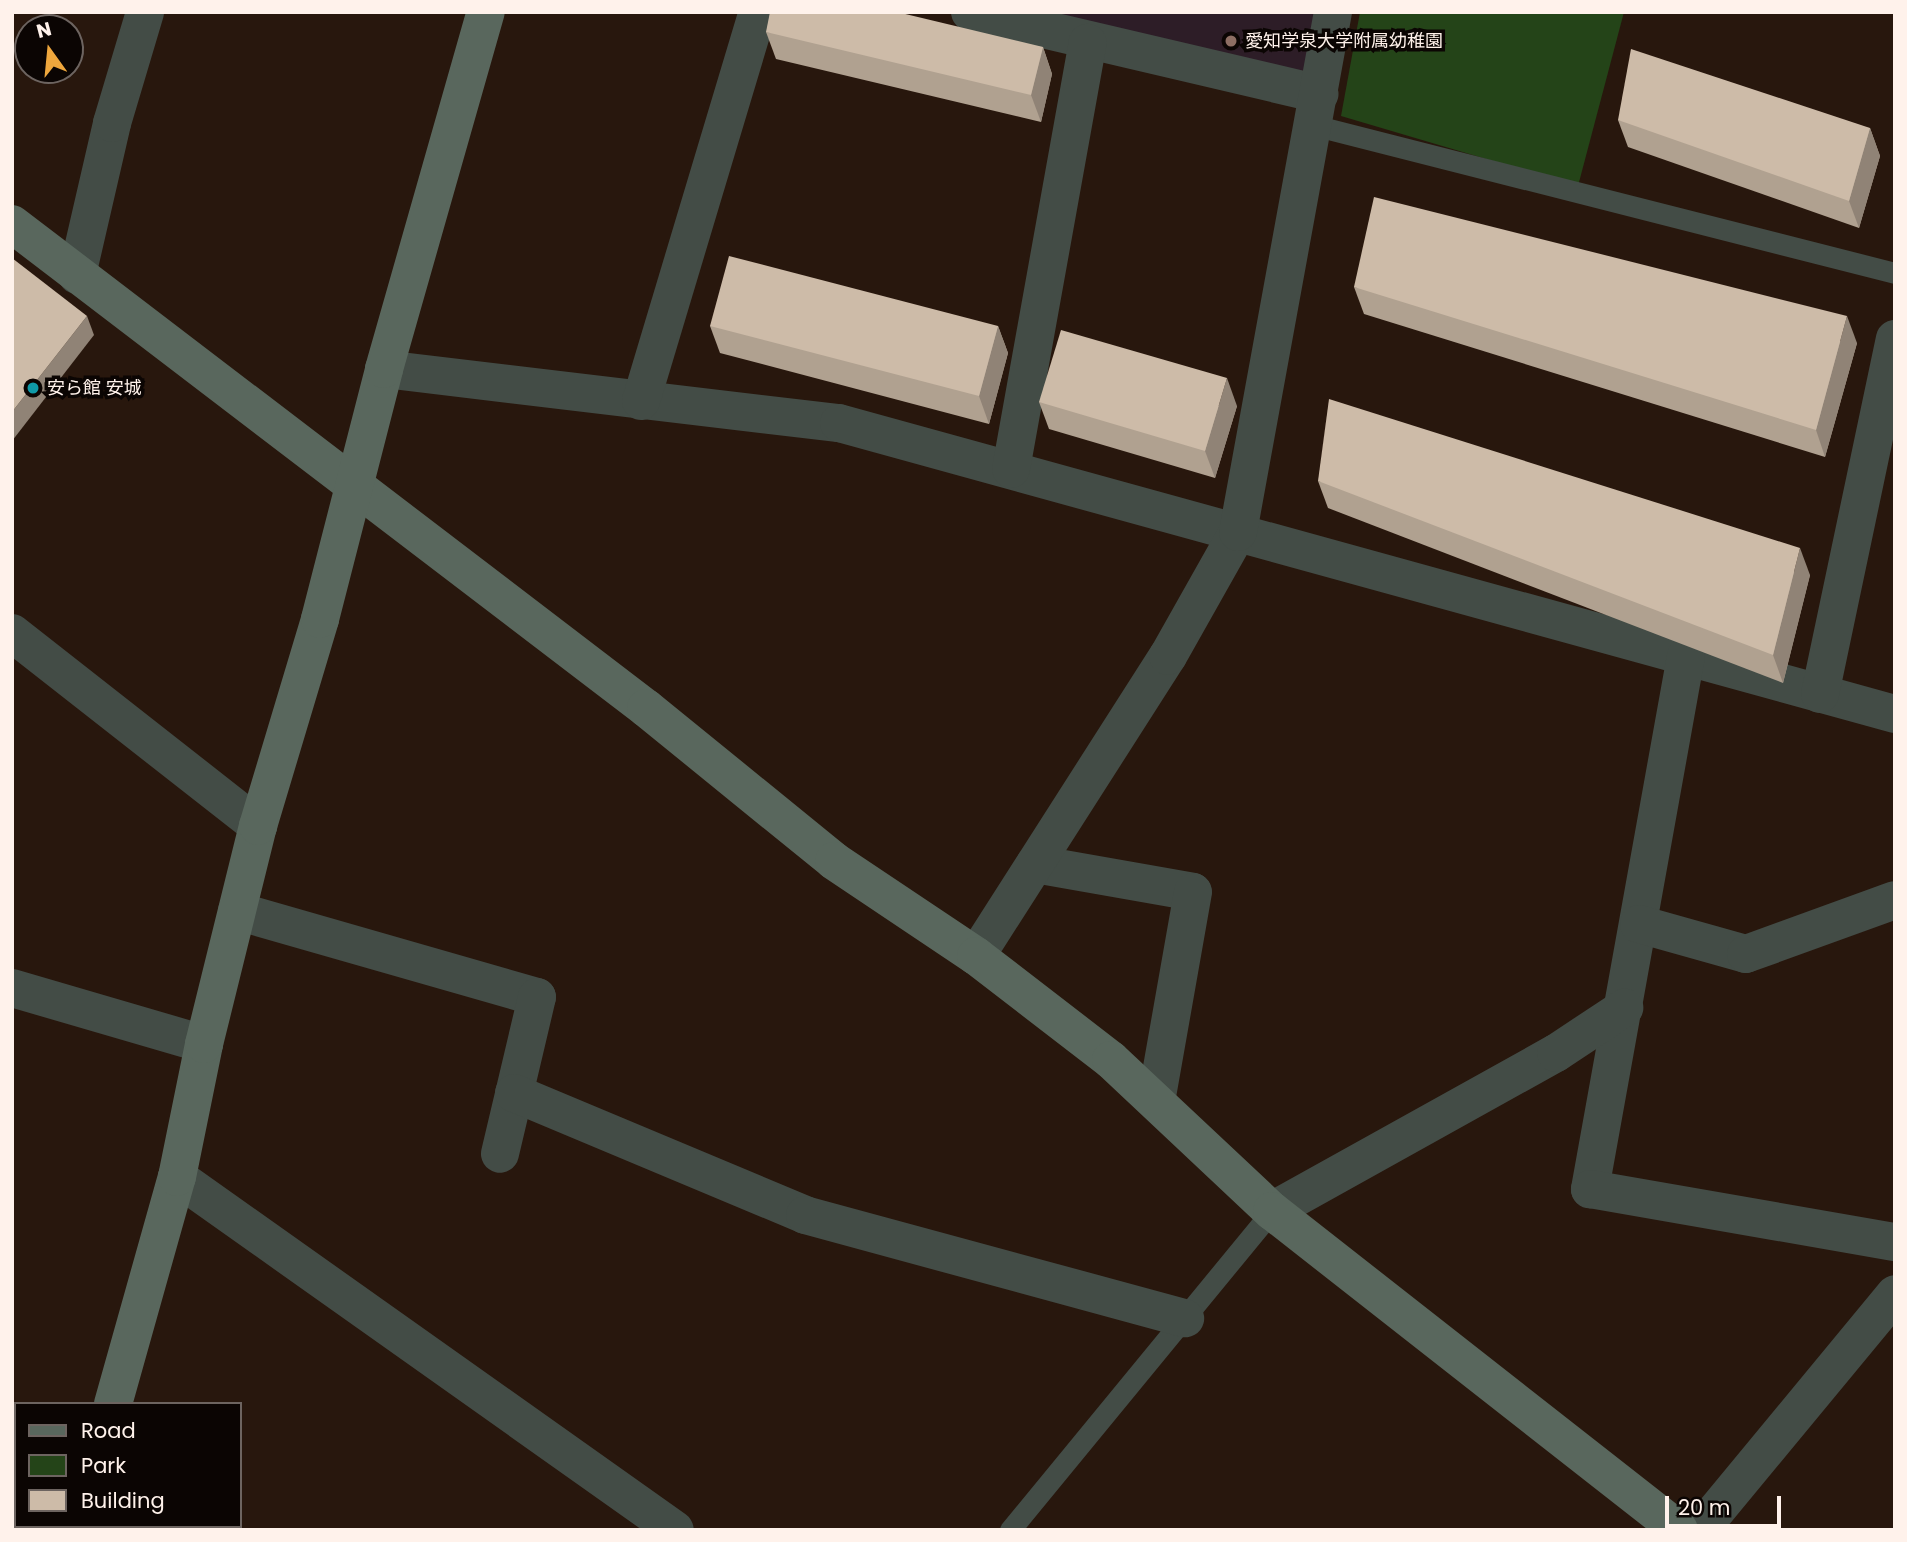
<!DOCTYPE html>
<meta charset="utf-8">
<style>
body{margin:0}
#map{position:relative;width:1907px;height:1542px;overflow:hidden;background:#28170d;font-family:Poppins,"Noto Sans JP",sans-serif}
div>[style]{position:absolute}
.education>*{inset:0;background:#2d1d27}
.green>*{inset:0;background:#244418}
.lane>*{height:21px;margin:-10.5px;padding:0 10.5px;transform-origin:10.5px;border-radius:10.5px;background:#434c46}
.street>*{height:38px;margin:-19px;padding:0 19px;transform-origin:19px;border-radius:19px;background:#434c46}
.secondary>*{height:38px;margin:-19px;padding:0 19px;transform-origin:19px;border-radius:19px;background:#59675d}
.wall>*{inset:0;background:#b0a190}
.shaded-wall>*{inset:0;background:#908376}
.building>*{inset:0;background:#cdbba8}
.dots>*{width:19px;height:19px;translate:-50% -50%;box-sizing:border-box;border:4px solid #0b0503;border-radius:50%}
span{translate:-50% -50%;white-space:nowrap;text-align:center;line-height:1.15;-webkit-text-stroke:7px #0b0503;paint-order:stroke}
.poi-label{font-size:18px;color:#fff2eb}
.left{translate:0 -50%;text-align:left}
.frame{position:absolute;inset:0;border:14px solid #fff2eb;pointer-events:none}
.legend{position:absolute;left:14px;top:1402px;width:228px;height:126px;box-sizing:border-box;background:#0b0503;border:2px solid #6d6460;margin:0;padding:9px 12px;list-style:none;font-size:21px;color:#fff2eb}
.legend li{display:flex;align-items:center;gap:14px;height:35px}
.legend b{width:35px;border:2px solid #6d6460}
.north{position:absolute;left:14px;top:14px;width:70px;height:70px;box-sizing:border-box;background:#0b0503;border:2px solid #6d6460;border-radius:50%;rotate:345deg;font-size:19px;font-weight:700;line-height:28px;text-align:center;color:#fff2eb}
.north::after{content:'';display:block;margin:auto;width:24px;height:32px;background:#efa73d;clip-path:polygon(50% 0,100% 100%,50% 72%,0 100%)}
.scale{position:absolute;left:1665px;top:1496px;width:116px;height:32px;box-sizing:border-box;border:4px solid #fff2eb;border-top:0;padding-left:9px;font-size:21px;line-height:24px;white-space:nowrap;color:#fff2eb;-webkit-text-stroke:5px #0b0503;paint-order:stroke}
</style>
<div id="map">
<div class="education">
<div style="clip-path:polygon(1028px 12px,1319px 12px,1309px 70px,1292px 76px)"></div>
</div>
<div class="green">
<div style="clip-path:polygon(1360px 12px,1624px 12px,1578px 186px,1341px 116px)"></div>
</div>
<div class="lane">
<div style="left:1313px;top:125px;width:601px;rotate:14.27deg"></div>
<div style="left:1010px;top:1530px;width:413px;rotate:-50.6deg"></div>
</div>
<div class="street">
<div style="left:970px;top:12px;width:359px;rotate:13.2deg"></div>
<div style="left:77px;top:275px;width:156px;rotate:-77deg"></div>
<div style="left:112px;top:123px;width:116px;rotate:-73.4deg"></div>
<div style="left:384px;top:369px;width:458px;rotate:6.8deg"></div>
<div style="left:839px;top:423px;width:1095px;rotate:15.41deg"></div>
<div style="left:641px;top:401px;width:406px;rotate:-73.3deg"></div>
<div style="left:1011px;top:469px;width:433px;rotate:-79.8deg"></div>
<div style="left:12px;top:633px;width:313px;rotate:38.1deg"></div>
<div style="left:1686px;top:656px;width:542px;rotate:100.21deg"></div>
<div style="left:1590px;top:1189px;width:310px;rotate:9.9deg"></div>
<div style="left:1820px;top:694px;width:363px;rotate:-78.1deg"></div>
<div style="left:1035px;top:864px;width:160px;rotate:10deg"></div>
<div style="left:1193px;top:892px;width:212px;rotate:100deg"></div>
<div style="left:237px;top:911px;width:312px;rotate:16deg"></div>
<div style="left:537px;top:997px;width:161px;rotate:103.3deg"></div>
<div style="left:1639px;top:924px;width:111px;rotate:15.7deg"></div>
<div style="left:1746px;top:954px;width:158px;rotate:-19.9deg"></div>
<div style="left:976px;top:956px;width:356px;rotate:-57.4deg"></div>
<div style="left:1168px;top:656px;width:142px;rotate:-60.6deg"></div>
<div style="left:1238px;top:532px;width:529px;rotate:-79.65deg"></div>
<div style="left:12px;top:988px;width:200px;rotate:16.3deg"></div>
<div style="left:514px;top:1093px;width:316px;rotate:22.7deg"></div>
<div style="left:805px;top:1215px;width:394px;rotate:15.2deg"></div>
<div style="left:177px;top:1177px;width:610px;rotate:35.33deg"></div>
<div style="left:1272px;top:1211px;width:325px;rotate:-29.1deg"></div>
<div style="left:1556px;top:1053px;width:82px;rotate:-33.5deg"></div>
<div style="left:1700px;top:1530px;width:306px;rotate:-50.4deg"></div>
</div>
<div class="secondary">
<div style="left:12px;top:224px;width:798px;rotate:37.36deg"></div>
<div style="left:646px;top:708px;width:242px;rotate:39.1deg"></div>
<div style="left:834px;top:861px;width:171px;rotate:33.8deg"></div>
<div style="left:976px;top:956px;width:170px;rotate:37.6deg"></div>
<div style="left:1111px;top:1060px;width:221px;rotate:43.2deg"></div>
<div style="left:1272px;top:1211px;width:517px;rotate:38.09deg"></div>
<div style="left:113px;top:1404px;width:236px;rotate:-74.3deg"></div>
<div style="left:177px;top:1177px;width:136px;rotate:-78.5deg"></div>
<div style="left:204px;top:1044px;width:225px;rotate:-76.1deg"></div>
<div style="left:258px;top:826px;width:216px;rotate:-73.3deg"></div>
<div style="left:320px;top:619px;width:258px;rotate:-75.6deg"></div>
<div style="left:384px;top:369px;width:371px;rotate:-74.1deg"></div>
<div style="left:78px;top:1530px;width:4px;rotate:-76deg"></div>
</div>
<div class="wall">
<div style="clip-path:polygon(766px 32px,1043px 47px,1052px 74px,1041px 122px,776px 59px)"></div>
<div style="clip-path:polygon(1618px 120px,1870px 128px,1880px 156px,1859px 228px,1628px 147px)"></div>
<div style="clip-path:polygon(1354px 287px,1857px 343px,1825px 457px,1364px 314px)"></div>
<div style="clip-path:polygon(710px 326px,998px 326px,1008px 353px,989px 424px,720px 353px)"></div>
<div style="clip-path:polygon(1039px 402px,1237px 406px,1215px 478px,1049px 429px)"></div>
<div style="clip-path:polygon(1318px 481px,1810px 575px,1783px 683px,1328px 508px)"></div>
</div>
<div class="shaded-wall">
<div style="clip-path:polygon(1043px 47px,1052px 74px,1041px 122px,1031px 95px)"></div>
<div style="clip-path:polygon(1870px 128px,1880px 156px,1859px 228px,1849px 201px)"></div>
<div style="clip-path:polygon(87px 316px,94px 335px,12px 441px,12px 412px)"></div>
<div style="clip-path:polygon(1847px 316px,1857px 343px,1825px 457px,1816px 430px)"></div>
<div style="clip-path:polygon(998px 326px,1008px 353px,989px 424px,979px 396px)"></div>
<div style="clip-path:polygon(1227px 378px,1237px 406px,1215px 478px,1205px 451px)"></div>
<div style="clip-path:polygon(1800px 548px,1810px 575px,1783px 683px,1773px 655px)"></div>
</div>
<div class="building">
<div style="clip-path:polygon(770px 12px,897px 12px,1043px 47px,1031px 95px,766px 32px)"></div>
<div style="clip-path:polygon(1631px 49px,1870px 128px,1849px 201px,1618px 120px)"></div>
<div style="clip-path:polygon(1374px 197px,1847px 316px,1816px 430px,1354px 287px)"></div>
<div style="clip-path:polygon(729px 256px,998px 326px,979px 396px,710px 326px)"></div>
<div style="clip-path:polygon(12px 258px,87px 316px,12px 412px)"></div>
<div style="clip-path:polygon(1061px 330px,1227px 378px,1205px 451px,1039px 402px)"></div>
<div style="clip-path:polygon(1329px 399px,1800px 548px,1773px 655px,1318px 481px)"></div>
</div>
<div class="dots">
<div style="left:1231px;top:41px;background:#8d6e63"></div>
<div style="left:33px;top:388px;background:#0f9aa8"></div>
</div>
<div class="poi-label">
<span class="left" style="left:1245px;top:41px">愛知学泉大学附属幼稚園</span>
<span class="left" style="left:47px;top:388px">安ら館 安城</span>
</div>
<div class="frame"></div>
<ul class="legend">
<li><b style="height:9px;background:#59675d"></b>Road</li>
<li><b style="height:19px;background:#244418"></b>Park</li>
<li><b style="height:19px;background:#cdbba8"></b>Building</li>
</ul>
<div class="north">N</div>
<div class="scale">20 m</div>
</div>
